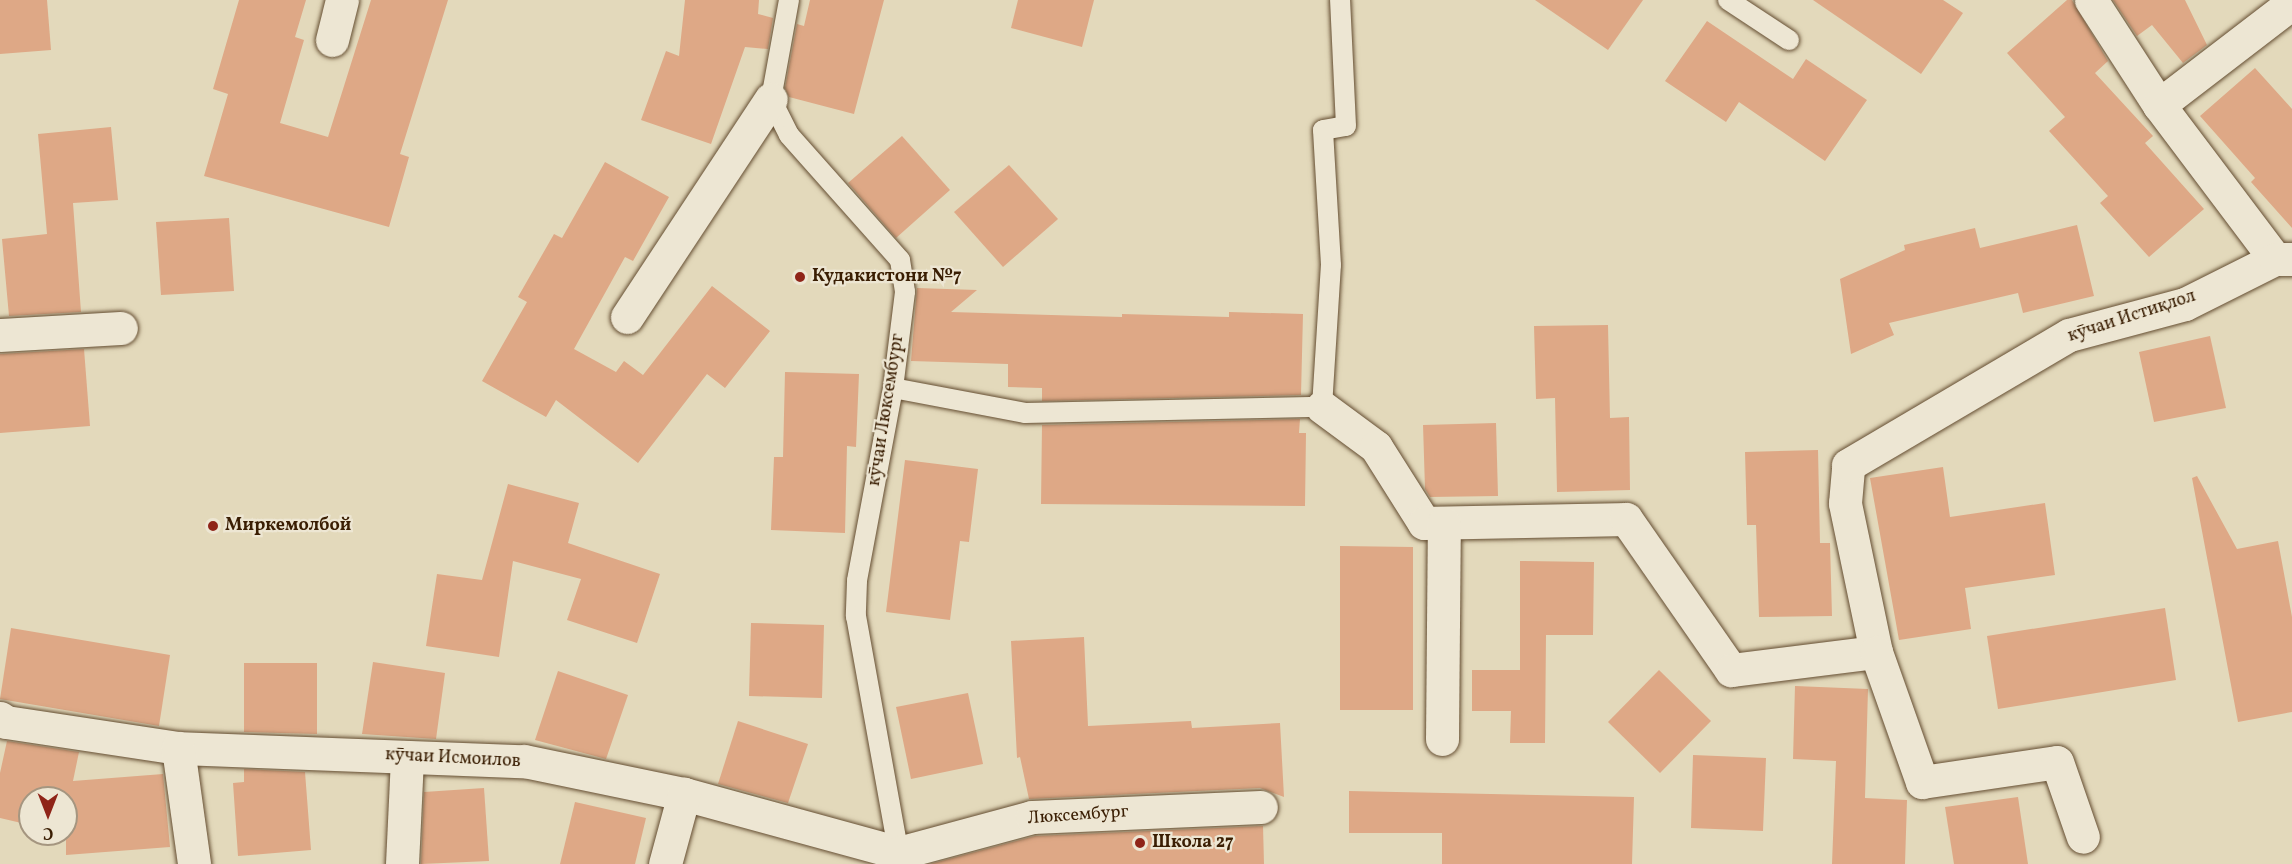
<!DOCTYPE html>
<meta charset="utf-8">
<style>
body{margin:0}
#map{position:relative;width:2292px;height:864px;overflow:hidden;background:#e3d9bb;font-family:Vollkorn,serif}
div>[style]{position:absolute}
.building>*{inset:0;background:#dea886}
.roads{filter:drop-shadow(0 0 2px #644d31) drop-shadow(0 0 2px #644d31)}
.lane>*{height:20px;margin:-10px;padding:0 10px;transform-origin:10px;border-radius:10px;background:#ede6d3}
.street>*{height:33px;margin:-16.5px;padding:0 16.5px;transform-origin:16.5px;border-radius:16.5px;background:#ede6d3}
.dots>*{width:16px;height:16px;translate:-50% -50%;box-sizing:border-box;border:3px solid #ede6d3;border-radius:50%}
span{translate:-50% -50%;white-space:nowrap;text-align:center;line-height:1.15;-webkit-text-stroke:4.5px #ede6d3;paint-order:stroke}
.poi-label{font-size:18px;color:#3a1e03;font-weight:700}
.left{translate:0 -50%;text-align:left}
.street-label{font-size:18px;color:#3a1e03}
.north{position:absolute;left:18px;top:786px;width:60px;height:60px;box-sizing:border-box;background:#ede6d3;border:2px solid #a59680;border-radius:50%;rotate:180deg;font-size:16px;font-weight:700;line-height:24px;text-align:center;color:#3a1e03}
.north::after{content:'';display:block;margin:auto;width:21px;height:27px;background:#8f2418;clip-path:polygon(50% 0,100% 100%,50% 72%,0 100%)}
</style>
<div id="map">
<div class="building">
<div style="clip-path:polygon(0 0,47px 0,51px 50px,0 54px)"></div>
<div style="clip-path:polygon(239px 0,306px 0,295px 37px,304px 40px,280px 123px,328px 137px,371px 0,448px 0,400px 154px,409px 157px,389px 227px,204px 176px,228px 94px,213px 89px)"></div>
<div style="clip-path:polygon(685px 0,759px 0,758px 14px,773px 18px,768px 49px,745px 47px,711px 144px,641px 120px,666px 51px,679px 56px)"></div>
<div style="clip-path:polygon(810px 0,884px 0,854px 114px,789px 97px,785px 88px,797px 24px,804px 26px)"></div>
<div style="clip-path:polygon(1018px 0,1094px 0,1082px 47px,1011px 28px)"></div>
<div style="clip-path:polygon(1535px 0,1643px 0,1608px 50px)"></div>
<div style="clip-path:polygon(1813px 0,1943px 0,1963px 13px,1921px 74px)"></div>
<div style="clip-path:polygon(2067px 0,2072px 0,2108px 61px,2095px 73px,2153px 136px,2145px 143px,2204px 209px,2149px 257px,2100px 203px,2108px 196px,2049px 131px,2065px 117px,2007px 53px)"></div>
<div style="clip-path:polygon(2113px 0,2185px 0,2207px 45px,2183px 63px,2152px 25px,2137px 36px)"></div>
<div style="clip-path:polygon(1707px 21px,1793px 79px,1806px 59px,1867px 100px,1825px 161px,1739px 102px,1726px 122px,1665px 81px)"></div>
<div style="clip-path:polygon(2255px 68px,2292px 109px,2292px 228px,2251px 182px,2255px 178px,2200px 116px)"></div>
<div style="clip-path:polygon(111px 127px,118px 200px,73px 203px,81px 312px,9px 316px,2px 239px,47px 234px,38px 134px)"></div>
<div style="clip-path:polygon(902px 136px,950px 190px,896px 238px,848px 183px)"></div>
<div style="clip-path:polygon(605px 162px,669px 197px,633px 261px,625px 257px,574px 349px,616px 372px,624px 361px,643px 375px,712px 286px,770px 331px,725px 388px,707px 374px,638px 463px,556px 400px,546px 417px,482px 381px,527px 302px,518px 297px,554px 234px,562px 238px)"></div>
<div style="clip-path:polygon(1009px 165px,1058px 219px,1003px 267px,954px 212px)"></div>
<div style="clip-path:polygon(229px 218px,234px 291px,161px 295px,156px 222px)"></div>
<div style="clip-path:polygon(2077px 225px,2094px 296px,2023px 313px,2018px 293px,1889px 323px,1894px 335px,1851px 354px,1840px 279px,1905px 250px,1904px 245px,1975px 228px,1980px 248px)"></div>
<div style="clip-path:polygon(917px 288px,977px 290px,951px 312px,1122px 317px,1122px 314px,1229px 317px,1229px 312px,1303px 314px,1301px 395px,1042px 401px,1042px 388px,1008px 387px,1008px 364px,911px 361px)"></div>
<div style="clip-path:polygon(1608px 325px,1610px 418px,1629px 417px,1630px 490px,1557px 492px,1555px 398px,1536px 399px,1534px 326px)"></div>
<div style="clip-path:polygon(2210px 336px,2226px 408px,2154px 422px,2139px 352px)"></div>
<div style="clip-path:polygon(84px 349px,90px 426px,0 433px,0 354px)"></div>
<div style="clip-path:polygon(785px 372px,859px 374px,856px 447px,847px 446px,845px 533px,771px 530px,774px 457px,783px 457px)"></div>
<div style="clip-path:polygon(1300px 419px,1299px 433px,1306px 433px,1305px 506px,1041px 504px,1042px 425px)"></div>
<div style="clip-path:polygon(1496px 423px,1498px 496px,1430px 497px,1425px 489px,1423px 425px)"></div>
<div style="clip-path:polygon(1818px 450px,1820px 543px,1830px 543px,1832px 616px,1759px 617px,1756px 525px,1747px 525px,1745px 452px)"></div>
<div style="clip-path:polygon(905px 460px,978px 469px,969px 542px,960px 541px,950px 620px,886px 612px)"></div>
<div style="clip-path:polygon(1943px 467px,1950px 517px,2045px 503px,2055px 575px,1965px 588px,1971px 629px,1899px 640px,1870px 478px)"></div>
<div style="clip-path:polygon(2197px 476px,2237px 549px,2278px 541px,2292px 617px,2292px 712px,2238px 722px,2192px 478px)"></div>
<div style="clip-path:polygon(508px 484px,579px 503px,568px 543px,660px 574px,637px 643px,567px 620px,581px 579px,513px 561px,499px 657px,426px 646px,437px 574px,482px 580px)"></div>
<div style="clip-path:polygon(1340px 546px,1413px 547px,1413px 710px,1340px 710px)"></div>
<div style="clip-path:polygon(1520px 561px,1594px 562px,1593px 635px,1546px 635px,1545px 743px,1510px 743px,1511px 711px,1472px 711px,1472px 670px,1520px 670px)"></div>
<div style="clip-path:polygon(2165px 608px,2176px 680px,1998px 709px,1987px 636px)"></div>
<div style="clip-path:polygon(751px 623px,824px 625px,822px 698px,749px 696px)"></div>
<div style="clip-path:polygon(11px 628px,170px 655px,159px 726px,0 699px)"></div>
<div style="clip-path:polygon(1084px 637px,1088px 726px,1191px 721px,1192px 728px,1280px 723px,1284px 797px,1260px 788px,1029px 799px,1020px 757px,1017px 758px,1011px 641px)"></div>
<div style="clip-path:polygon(373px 662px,445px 673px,436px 739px,362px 734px)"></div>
<div style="clip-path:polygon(244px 663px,317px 663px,317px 734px,244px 732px)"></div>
<div style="clip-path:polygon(1659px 670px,1711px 721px,1660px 773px,1608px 722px)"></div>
<div style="clip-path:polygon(558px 671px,628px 695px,606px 759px,535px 740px)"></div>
<div style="clip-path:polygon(1795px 686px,1868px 689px,1865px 798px,1907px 800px,1905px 864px,1832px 864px,1836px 761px,1793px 759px)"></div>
<div style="clip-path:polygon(968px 693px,983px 764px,911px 779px,896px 707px)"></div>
<div style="clip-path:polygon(738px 721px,808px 744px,788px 803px,718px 784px)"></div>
<div style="clip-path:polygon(7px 741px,79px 752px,73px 781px,163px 774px,170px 847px,66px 855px,66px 798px,30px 798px,30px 825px,0 818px,0 773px)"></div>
<div style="clip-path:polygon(1693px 755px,1766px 758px,1763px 831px,1691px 828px)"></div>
<div style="clip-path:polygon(244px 769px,305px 772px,311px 850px,238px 856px,233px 783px,244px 782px)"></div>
<div style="clip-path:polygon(484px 788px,489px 861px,421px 864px,424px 792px)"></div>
<div style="clip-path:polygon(1349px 791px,1634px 797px,1632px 864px,1442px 864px,1442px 833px,1349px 833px)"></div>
<div style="clip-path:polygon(2018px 797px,2028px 864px,1954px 864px,1945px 807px)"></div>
<div style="clip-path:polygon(575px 802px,646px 818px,635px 864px,560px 864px)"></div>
<div style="clip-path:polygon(1263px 826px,1264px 864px,930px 864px,1035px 836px)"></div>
</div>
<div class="roads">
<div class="lane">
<div style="left:789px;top:0;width:101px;rotate:100.3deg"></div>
<div style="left:771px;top:99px;width:40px;rotate:63.4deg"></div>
<div style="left:789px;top:135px;width:167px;rotate:48.4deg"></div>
<div style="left:900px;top:260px;width:32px;rotate:81deg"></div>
<div style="left:905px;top:292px;width:97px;rotate:97.1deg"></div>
<div style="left:893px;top:388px;width:196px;rotate:100.6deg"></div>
<div style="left:857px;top:581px;width:35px;rotate:92deg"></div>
<div style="left:856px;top:616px;width:249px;rotate:79.8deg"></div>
<div style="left:1728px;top:0;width:73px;rotate:33.3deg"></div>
<div style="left:893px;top:388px;width:134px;rotate:10.7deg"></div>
<div style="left:1025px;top:413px;width:297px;rotate:-1.2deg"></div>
<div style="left:1322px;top:407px;width:142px;rotate:-86.4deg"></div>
<div style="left:1331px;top:265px;width:135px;rotate:-93.4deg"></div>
<div style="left:1323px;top:130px;width:23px;rotate:-10deg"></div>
<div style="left:1346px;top:126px;width:126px;rotate:-92.7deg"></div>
</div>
<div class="street">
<div style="left:2091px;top:0;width:125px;rotate:57.1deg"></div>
<div style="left:332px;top:40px;width:41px;rotate:-76deg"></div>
<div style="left:2275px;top:259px;width:193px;rotate:-127deg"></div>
<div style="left:2159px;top:105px;width:168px;rotate:-37.5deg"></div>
<div style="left:627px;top:317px;width:261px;rotate:-56.6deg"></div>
<div style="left:0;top:335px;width:121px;rotate:-3.3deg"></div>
<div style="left:1322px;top:407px;width:67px;rotate:36.5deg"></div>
<div style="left:1376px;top:447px;width:90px;rotate:57.7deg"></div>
<div style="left:1424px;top:523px;width:202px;rotate:-1.1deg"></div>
<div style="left:1626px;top:519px;width:184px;rotate:55.2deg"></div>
<div style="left:1731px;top:670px;width:146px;rotate:-7.1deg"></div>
<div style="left:1876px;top:652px;width:152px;rotate:-101.8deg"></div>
<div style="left:1845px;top:503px;width:38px;rotate:-85deg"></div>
<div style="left:1848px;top:465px;width:256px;rotate:-30.5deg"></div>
<div style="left:2069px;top:335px;width:120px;rotate:-15deg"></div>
<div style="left:2185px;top:304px;width:101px;rotate:-26.6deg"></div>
<div style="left:2275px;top:259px;width:17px"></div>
<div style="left:1876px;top:652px;width:138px;rotate:70.5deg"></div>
<div style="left:1922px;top:782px;width:136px;rotate:-8.4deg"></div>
<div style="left:2057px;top:762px;width:79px;rotate:70.9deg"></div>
<div style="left:0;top:718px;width:7px;rotate:34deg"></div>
<div style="left:6px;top:722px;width:174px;rotate:8.6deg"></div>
<div style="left:178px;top:748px;width:346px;rotate:2.2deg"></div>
<div style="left:524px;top:761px;width:163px;rotate:11.7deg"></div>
<div style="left:684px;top:794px;width:223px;rotate:15.3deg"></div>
<div style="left:899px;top:853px;width:138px;rotate:-15.1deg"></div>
<div style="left:1032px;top:817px;width:229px;rotate:-2.5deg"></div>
<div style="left:1442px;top:739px;width:216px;rotate:-89.5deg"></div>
<div style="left:178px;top:748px;width:117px;rotate:82.1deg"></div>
<div style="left:402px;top:864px;width:107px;rotate:-87.3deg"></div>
<div style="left:665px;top:864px;width:73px;rotate:-74.8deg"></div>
</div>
</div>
<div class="dots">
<div style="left:800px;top:277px;background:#8f2418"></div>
<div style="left:213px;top:526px;background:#8f2418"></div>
<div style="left:1140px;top:843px;background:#8f2418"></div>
</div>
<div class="poi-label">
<span class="left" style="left:812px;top:277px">Кудакистони №7</span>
<span class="left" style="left:225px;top:526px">Миркемолбой</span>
<span class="left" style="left:1152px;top:843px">Школа 27</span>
</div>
<div class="street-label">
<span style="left:2132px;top:317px;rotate:-18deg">кӯчаи Истиқлол</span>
<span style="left:887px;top:410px;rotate:-81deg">кӯчаи Люксембург</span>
<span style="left:453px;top:759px;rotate:3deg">кӯчаи Исмоилов</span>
<span style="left:1078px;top:816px;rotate:-4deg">Люксембург</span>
</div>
<div class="north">С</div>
</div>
